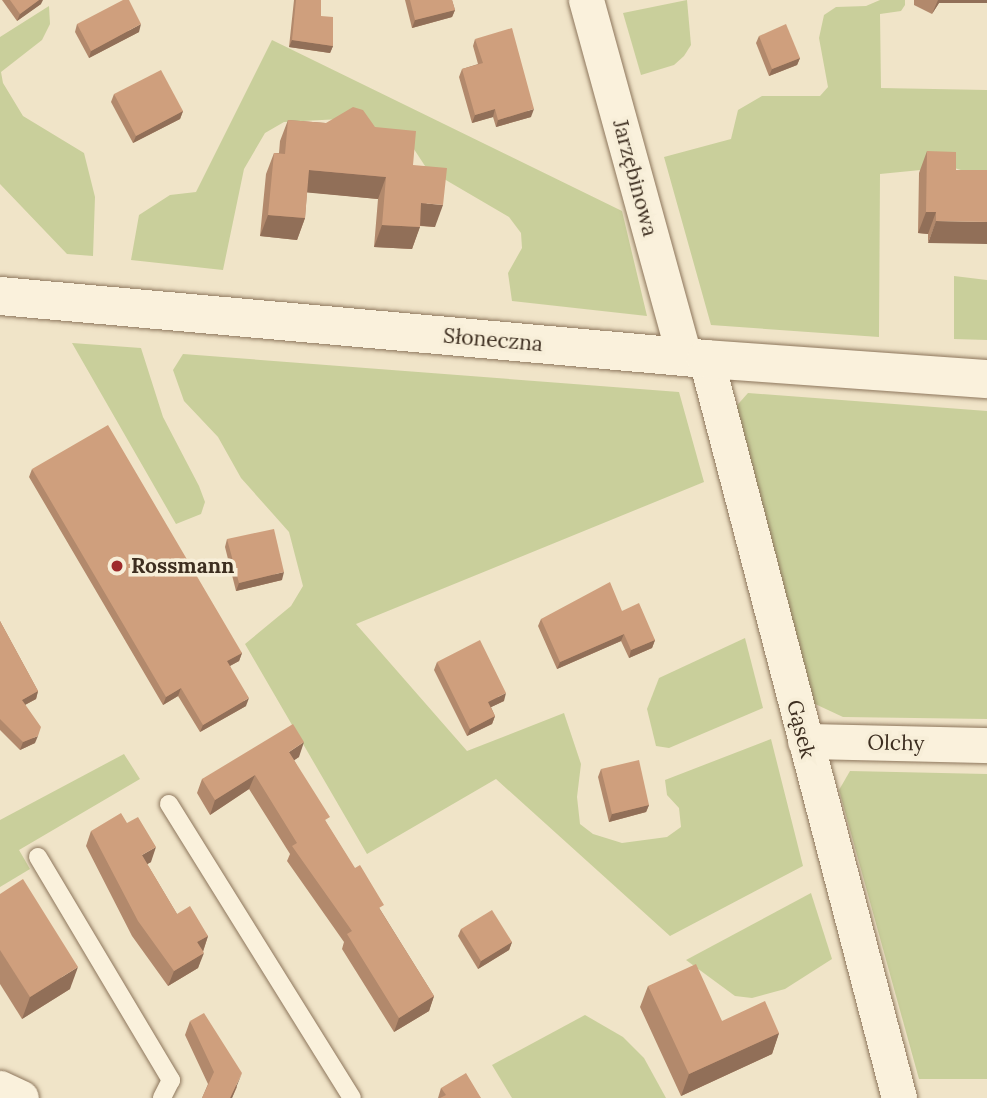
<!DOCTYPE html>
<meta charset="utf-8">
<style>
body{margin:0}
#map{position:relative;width:987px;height:1098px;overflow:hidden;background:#f0e4c8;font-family:Lora,serif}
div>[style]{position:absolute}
.green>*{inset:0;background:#c9cf9b}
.roads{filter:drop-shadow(0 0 2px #8d765c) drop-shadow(0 0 2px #8d765c)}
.lane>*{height:18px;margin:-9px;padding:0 9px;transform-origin:9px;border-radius:9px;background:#faf1dc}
.street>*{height:35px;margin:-17.5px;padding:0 17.5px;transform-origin:17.5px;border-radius:17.5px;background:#faf1dc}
.secondary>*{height:38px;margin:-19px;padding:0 19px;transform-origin:19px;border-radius:19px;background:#faf1dc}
.wall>*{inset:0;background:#b2896c}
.shaded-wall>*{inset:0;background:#916f58}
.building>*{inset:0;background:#cf9f7d}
.dots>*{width:19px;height:19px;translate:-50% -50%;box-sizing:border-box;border:4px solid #f7eed8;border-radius:50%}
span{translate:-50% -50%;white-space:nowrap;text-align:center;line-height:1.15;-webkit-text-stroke:7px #f7eed8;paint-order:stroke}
.street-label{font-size:21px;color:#3d2e20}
.poi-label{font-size:21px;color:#3d2e20;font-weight:700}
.left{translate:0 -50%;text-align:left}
</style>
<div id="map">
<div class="green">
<div style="clip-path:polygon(687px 0,691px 45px,684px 56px,674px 65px,641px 75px,623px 13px)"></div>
<div style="clip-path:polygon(880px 0,905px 0,905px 5px,901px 11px,880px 14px,881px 88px,987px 90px,987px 178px,951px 167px,880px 174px,879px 337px,711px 325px,664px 157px,731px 139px,738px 110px,762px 96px,820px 96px,828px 87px,819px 38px,824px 15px,836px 7px,866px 6px)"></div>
<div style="clip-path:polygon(49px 6px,50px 24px,42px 40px,1px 72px,3px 83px,23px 116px,84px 153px,95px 197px,93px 256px,67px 254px,0 184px,0 37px)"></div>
<div style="clip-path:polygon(272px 40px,622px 211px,647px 316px,512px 301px,508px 273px,522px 248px,521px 233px,509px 217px,427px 169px,406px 137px,341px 119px,284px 122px,265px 133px,244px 169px,223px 270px,131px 260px,139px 215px,170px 195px,196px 192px)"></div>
<div style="clip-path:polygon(954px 276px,987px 280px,987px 340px,954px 339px)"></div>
<div style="clip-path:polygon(72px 343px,141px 348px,163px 417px,199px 486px,205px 502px,201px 514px,176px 524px)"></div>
<div style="clip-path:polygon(183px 354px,679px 392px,704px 482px,356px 624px,467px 751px,564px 713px,581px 764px,577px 797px,580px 824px,593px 834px,622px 843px,667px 837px,681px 827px,679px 808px,667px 795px,665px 780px,771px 739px,803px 866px,670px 936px,496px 779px,367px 854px,245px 644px,291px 606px,303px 586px,289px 532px,241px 478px,218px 437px,184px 401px,173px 370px)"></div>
<div style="clip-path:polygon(748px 393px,987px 411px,987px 719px,843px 717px,813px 703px,732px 411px)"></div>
<div style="clip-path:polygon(745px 638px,763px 708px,669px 748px,656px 746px,647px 709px,659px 678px)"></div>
<div style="clip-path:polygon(124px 754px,140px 779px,19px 850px,30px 869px,0 887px,0 820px)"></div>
<div style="clip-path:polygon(850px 771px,987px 774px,987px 1079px,919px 1079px,839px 790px)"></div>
<div style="clip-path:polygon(811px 893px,832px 959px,785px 989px,752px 998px,735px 996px,686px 960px)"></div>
<div style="clip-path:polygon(585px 1015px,623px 1037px,644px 1058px,666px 1098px,512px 1098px,492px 1065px)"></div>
</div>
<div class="roads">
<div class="lane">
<div style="left:169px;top:804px;width:346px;rotate:58.1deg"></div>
<div style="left:38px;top:857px;width:260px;rotate:59.2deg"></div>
<div style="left:171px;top:1080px;width:20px;rotate:117deg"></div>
</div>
<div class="street">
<div style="left:586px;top:0;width:370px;rotate:74.6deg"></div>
<div style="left:706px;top:359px;width:764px;rotate:75.36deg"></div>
<div style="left:805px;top:741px;width:182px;rotate:1.3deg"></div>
<div style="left:0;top:1088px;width:23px;rotate:25deg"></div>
</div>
<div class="secondary">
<div style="left:0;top:296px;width:709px;rotate:5.1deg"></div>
<div style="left:706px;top:359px;width:282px;rotate:4.1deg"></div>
</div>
</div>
<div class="wall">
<div style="clip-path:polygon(2px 0,39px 0,41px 4px,17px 21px)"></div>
<div style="clip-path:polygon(294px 0,321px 0,321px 16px,333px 46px,330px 53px,289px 47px)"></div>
<div style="clip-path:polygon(405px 0,452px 0,455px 10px,452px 17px,412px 28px)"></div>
<div style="clip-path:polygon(914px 0,987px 0,939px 3px,932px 14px,914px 5px)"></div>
<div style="clip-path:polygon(77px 24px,139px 32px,89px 58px,75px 32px)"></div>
<div style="clip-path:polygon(759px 36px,800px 58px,797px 65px,769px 76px,756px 43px)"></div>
<div style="clip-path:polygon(475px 39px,531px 117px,496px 127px,493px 117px,472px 123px,459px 77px,462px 69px,478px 64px,473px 46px)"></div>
<div style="clip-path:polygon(114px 94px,183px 111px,180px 119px,133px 143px,111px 102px)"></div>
<div style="clip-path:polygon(288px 120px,375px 127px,413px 165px,435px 227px,420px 226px,412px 249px,374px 247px,378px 199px,307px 192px,305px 218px,297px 240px,260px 236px,266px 174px,274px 153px,279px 153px,280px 141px)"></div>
<div style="clip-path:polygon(927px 151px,956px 170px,928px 243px,928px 234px,918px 233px,919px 173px)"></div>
<div style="clip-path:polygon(32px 469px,242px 653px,239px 661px,230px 666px,246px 706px,200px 732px,178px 696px,163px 705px,29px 477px)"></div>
<div style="clip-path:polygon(227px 539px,282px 580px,236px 591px,225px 547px)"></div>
<div style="clip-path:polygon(622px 611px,655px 640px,652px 648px,629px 658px,621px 641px,557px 669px,538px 626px,541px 619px)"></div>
<div style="clip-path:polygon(0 621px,38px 691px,36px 699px,25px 705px,35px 743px,20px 750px,0 730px)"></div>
<div style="clip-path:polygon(437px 662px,504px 701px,491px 707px,495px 716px,492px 724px,467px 736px,434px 670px)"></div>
<div style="clip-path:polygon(299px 757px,294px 760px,327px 824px,434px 996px,429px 1011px,394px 1032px,342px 949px,344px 942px,287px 861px,290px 854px,249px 789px,210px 815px,197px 793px,202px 779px)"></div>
<div style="clip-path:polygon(601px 769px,649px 805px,646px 812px,609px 822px,598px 777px)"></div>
<div style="clip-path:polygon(91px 831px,151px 862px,147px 864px,177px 914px,208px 936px,198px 968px,168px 986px,132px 936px,86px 846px)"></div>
<div style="clip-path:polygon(0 894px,70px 989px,22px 1019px,0 984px)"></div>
<div style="clip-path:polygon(461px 929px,512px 942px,509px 950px,478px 969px,458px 936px)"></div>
<div style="clip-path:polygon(648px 986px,722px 1021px,779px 1033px,772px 1054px,681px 1096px,640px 1007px)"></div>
<div style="clip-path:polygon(190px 1021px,237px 1087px,232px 1098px,202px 1098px,208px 1084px,185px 1035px)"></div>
<div style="clip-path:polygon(441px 1088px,481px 1098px,438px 1098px)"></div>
</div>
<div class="shaded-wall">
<div style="clip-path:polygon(39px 0,43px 0,41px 4px,17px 21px,20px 14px)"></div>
<div style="clip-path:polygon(938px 0,987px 0,987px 3px,939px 3px,932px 14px)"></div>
<div style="clip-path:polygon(455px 10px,452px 17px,412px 28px,415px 20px)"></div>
<div style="clip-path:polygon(141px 24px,139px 32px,89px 58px,91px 51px)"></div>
<div style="clip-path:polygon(292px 40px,333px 46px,330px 53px,289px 47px)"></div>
<div style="clip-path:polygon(800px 58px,797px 65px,769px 76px,772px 69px)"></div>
<div style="clip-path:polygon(495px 109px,493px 117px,472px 123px,475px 115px)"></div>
<div style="clip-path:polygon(534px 109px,531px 117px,496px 127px,498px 120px)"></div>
<div style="clip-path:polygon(183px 111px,180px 119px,133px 143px,136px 136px)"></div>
<div style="clip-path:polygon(309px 170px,386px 177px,378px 199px,302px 192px)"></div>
<div style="clip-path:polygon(421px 203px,443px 205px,435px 227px,413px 225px)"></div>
<div style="clip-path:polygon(926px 212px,936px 212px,928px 234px,918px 233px)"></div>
<div style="clip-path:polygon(268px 215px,305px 218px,297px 240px,260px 236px)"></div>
<div style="clip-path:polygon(936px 221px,987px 222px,987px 244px,928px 243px)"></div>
<div style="clip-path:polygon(382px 225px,420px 227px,412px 249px,374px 247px)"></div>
<div style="clip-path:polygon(284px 572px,282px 580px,236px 591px,239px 583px)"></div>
<div style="clip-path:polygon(624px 634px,621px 641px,557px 669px,560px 662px)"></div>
<div style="clip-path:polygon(655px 640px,652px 648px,629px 658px,631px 650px)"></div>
<div style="clip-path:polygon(242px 653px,239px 661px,224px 669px,227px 661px)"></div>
<div style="clip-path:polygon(181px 688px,178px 696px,163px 705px,166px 697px)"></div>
<div style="clip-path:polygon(38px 691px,36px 699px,19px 708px,22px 700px)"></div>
<div style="clip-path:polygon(506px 693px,504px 701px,485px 710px,488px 702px)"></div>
<div style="clip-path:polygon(249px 698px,246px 706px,200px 732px,203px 725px)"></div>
<div style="clip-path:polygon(495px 716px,492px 724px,467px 736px,470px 729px)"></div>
<div style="clip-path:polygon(38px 736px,35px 743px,20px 750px,23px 742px)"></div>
<div style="clip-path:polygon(304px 742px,299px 757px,284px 767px,289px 752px)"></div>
<div style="clip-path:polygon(255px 775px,249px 789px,210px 815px,215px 800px)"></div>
<div style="clip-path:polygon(649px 805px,646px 812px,609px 822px,612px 814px)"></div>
<div style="clip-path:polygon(156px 847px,151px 862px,137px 870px,142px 855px)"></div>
<div style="clip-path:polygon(208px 936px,203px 951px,197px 942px)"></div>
<div style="clip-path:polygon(512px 942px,509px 950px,478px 969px,481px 961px)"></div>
<div style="clip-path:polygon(204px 953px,198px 968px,168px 986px,174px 971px)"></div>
<div style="clip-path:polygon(78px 967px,70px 989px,22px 1019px,30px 997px)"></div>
<div style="clip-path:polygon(434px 996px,429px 1011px,394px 1032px,399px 1018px)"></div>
<div style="clip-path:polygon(779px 1033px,772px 1054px,681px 1096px,689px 1074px)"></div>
<div style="clip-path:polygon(242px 1073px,232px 1098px,230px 1098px)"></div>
</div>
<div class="building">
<div style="clip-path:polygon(10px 0,39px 0,20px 14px)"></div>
<div style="clip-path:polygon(123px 0,129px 0,141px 24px,91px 51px,77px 24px)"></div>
<div style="clip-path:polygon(296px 0,321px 0,321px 16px,333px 17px,333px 46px,292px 40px)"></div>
<div style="clip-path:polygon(410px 0,452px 0,455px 10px,415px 20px)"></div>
<div style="clip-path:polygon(786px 24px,800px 58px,772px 69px,759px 36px)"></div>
<div style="clip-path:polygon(512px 28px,534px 109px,498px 120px,495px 109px,475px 115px,462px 69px,483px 63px,475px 39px)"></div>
<div style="clip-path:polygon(161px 70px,183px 111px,136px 136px,114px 94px)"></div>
<div style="clip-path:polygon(353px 107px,363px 110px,375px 127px,416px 131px,413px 165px,447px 168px,443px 205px,421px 203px,420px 227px,382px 225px,386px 177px,309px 170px,305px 218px,268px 215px,274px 153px,285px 154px,288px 120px,326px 123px)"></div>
<div style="clip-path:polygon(927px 151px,956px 152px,956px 170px,987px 170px,987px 222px,936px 221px,936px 212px,926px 212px)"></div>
<div style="clip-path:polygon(108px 425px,242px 653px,227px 661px,249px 698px,203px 725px,181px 688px,166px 697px,32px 469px)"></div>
<div style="clip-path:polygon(274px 529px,284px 572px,239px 583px,227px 539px)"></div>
<div style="clip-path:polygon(610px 582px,622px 611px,639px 603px,655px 640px,631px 650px,624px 634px,560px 662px,541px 619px)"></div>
<div style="clip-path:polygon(0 621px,38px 691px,22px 700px,41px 727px,38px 736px,23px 742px,0 719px)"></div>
<div style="clip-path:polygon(480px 640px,506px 693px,488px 702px,495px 716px,470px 729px,437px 662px)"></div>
<div style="clip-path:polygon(293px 724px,304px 742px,289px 752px,330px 817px,325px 820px,355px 868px,360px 865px,384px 905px,379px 908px,434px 996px,399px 1018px,347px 934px,352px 931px,292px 846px,297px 843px,255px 775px,215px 800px,202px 779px)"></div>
<div style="clip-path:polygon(639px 760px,649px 805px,612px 814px,601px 769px)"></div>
<div style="clip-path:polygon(121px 813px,127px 823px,138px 817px,156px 847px,142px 855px,177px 914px,190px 906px,208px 936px,197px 942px,204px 953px,174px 971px,138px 921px,91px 831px)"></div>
<div style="clip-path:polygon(23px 879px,78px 967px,30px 997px,0 950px,0 894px)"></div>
<div style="clip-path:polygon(492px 910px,512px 942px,481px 961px,461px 929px)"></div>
<div style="clip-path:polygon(696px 964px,722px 1021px,765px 1001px,779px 1033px,689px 1074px,648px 986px)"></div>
<div style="clip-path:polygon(204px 1013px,242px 1073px,230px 1098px,202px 1098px,214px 1072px,190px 1021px)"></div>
<div style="clip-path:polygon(466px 1073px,481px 1098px,440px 1098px,446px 1095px,441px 1088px)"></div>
</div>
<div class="dots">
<div style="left:117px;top:566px;background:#9e2a2b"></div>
</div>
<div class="street-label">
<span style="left:635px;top:178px;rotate:75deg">Jarzębinowa</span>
<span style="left:493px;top:340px;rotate:5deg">Słoneczna</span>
<span style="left:801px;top:729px;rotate:76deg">Gąsek</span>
<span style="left:896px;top:743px;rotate:1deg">Olchy</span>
</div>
<div class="poi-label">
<span class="left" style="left:131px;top:566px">Rossmann</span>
</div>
</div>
